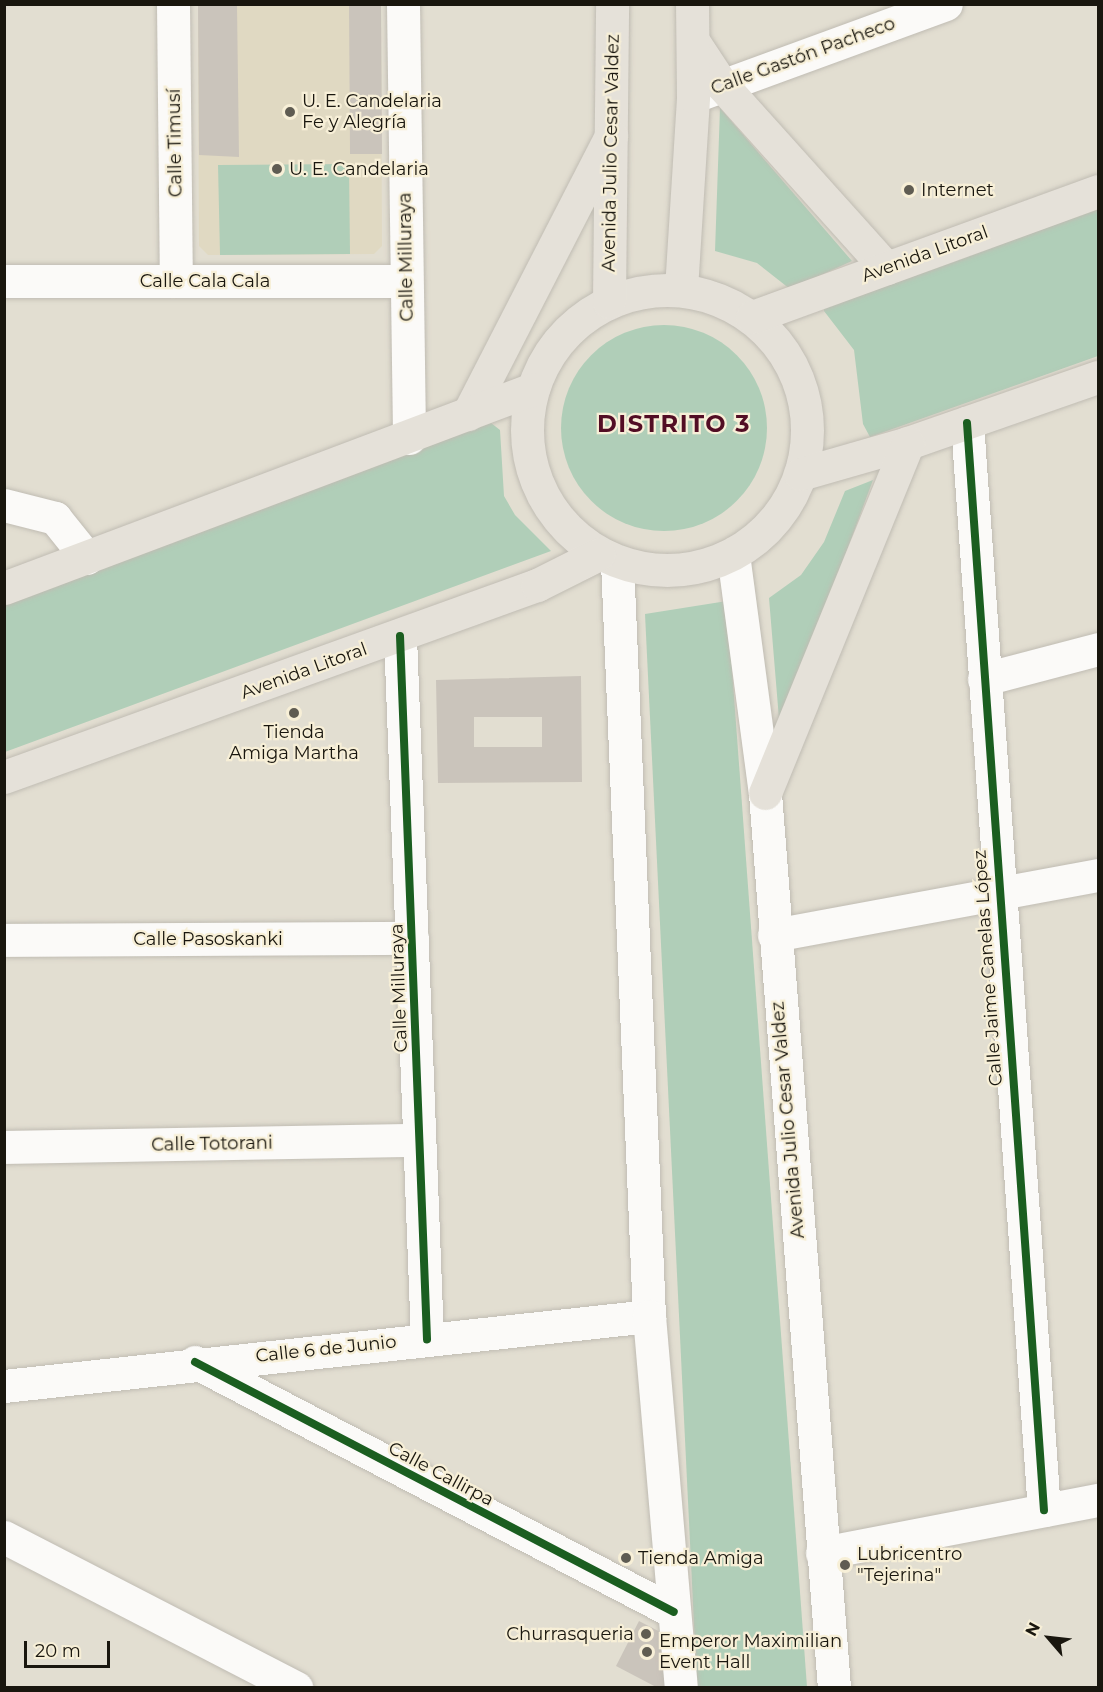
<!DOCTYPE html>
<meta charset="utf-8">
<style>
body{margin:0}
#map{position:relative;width:1103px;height:1692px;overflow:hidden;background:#e2ded1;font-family:Montserrat,sans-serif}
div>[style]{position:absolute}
.built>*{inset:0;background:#e0d9c2}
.green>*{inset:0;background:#b0ceb8}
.round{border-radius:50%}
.building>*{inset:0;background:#cac4bb}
.roads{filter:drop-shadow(0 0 2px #c0bcb3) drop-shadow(0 0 2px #c0bcb3)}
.minor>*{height:33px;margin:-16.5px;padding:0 16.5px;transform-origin:16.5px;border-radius:16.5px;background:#fbfaf8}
.secondary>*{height:33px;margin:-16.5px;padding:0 16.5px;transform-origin:16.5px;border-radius:16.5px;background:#fbfaf8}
.primary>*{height:33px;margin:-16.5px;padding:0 16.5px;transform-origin:16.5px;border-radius:16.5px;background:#e5e1d9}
.primary>.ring{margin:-16.5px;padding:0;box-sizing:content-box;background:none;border:33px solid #e5e1d9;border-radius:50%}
.cycleway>*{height:8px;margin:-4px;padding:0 4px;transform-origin:4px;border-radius:4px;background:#1b5e20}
.dots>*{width:16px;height:16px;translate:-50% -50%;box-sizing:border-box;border:3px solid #f7efd7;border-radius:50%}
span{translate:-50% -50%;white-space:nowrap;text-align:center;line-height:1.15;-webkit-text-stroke:4.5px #f7efd7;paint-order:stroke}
.street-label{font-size:18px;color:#19160e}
.poi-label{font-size:18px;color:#19160e}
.left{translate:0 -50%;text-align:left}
.right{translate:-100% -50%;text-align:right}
.district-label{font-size:24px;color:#520d24;font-weight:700;letter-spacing:1.5px}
.frame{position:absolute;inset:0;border:6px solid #19160e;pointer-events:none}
.north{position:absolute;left:1019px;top:1608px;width:60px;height:60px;-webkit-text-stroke:4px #f7efd7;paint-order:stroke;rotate:298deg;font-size:16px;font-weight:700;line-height:24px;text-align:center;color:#19160e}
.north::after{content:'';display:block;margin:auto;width:21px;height:27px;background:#19160e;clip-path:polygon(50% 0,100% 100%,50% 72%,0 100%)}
.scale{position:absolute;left:24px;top:1641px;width:86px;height:27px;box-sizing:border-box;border:3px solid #19160e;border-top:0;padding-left:8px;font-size:18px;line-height:21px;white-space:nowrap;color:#19160e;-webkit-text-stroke:4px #f7efd7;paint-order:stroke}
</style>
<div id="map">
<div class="built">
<div style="clip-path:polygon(198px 5px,381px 5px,382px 246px,374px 254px,208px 255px,199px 246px)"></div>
</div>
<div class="green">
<div style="clip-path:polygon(720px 108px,852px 261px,790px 289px,757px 263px,715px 251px)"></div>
<div style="clip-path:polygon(349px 164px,350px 254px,220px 255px,218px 165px)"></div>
<div style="clip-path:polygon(1098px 204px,1098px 356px,870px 437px,863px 424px,854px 350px,824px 311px,824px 301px)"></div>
<div class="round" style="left:561px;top:325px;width:206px;height:206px"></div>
<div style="clip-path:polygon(491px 423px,500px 430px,504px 496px,515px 515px,551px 551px,5px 752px,5px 599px)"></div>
<div style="clip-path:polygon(873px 480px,780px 731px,769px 598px,801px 575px,824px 542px,845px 491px)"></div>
<div style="clip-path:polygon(727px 601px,807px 1687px,697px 1687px,645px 614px)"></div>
</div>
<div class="building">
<div style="clip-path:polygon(349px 4px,381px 4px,382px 154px,350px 154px)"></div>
<div style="clip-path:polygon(198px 5px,237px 5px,239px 157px,199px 155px)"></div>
<div style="clip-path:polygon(evenodd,581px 676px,582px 782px,438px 783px,436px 680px,581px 676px,474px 717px,542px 717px,542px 747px,474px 747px,474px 717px)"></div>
<div style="clip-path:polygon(639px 1621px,670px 1637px,673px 1688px,658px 1688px,616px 1666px)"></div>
</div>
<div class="roads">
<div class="minor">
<div style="left:173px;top:4px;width:277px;rotate:89.4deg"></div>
<div style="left:403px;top:4px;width:434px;rotate:89.2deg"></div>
<div style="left:697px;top:95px;width:265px;rotate:-20.1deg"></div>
<div style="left:4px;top:281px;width:402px"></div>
<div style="left:967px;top:423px;width:1090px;rotate:85.95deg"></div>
<div style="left:4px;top:505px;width:53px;rotate:14.3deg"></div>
<div style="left:55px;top:518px;width:51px;rotate:51.3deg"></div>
<div style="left:400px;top:636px;width:704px;rotate:87.8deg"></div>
<div style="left:984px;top:679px;width:118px;rotate:-14.7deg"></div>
<div style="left:774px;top:935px;width:330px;rotate:-10.5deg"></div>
<div style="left:4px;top:940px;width:408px;rotate:-0.3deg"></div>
<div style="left:4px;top:1147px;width:415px;rotate:-1deg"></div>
<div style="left:195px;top:1362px;width:540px;rotate:27.56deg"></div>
<div style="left:4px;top:1386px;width:649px;rotate:-6.19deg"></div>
<div style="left:4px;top:1537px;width:329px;rotate:27.3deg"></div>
<div style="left:822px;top:1553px;width:281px;rotate:-10.9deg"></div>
</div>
<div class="secondary">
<div style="left:733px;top:554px;width:241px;rotate:82.4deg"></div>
<div style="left:765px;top:793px;width:898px;rotate:85.59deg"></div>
<div style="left:617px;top:562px;width:755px;rotate:87.57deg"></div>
<div style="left:649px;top:1316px;width:373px;rotate:85.1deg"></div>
</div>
<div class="primary">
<div style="left:693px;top:41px;width:53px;rotate:56.6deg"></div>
<div style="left:722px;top:85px;width:246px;rotate:48.1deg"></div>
<div style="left:681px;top:289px;width:193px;rotate:-86.4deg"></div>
<div style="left:693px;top:96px;width:92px;rotate:-90.6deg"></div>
<div class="ring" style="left:527px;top:290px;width:247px;height:247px"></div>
<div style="left:609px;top:302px;width:298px;rotate:-89.4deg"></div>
<div style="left:752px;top:317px;width:368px;rotate:-20deg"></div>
<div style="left:468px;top:414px;width:313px;rotate:-62.8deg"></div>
<div style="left:800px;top:474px;width:112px;rotate:-16deg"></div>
<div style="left:908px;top:443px;width:201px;rotate:-19.2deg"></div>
<div style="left:4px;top:588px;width:565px;rotate:-20.62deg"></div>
<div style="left:4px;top:777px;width:567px;rotate:-19.81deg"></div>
<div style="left:537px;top:585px;width:69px;rotate:-26.6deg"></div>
<div style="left:765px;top:793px;width:378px;rotate:-67.8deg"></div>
</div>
</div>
<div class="cycleway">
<div style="left:967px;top:423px;width:1090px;rotate:85.95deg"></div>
<div style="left:400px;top:636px;width:704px;rotate:87.8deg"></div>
<div style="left:195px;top:1362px;width:540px;rotate:27.56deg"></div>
</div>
<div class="dots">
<div style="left:290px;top:112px;background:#5f5c52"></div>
<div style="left:277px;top:169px;background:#5f5c52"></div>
<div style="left:909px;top:190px;background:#5f5c52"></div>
<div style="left:294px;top:713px;background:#5f5c52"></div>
<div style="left:626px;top:1558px;background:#5f5c52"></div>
<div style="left:845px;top:1565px;background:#5f5c52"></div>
<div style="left:646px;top:1634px;background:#5f5c52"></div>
<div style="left:647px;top:1652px;background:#5f5c52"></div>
</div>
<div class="street-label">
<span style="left:803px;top:56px;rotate:-20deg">Calle Gastón Pacheco</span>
<span style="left:175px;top:143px;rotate:-91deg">Calle Timusí</span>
<span style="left:611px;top:153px;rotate:-89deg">Avenida Julio Cesar Valdez</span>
<span style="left:925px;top:254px;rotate:-20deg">Avenida Litoral</span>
<span style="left:406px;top:257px;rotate:-91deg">Calle Milluraya</span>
<span style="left:205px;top:281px">Calle Cala Cala</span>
<span style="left:304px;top:671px;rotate:-20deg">Avenida Litoral</span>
<span style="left:208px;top:939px">Calle Pasoskanki</span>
<span style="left:988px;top:968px;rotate:-94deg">Calle Jaime Canelas López</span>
<span style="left:399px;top:988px;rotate:-92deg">Calle Milluraya</span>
<span style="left:788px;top:1120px;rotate:-95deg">Avenida Julio Cesar Valdez</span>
<span style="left:212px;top:1144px;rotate:-1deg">Calle Totorani</span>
<span style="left:326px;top:1349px;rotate:-6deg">Calle 6 de Junio</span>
<span style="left:441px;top:1474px;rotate:28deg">Calle Callirpa</span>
</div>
<div class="poi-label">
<span class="left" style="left:302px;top:112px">U. E. Candelaria<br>Fe y Alegría</span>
<span class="left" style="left:289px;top:169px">U. E. Candelaria</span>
<span class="left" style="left:921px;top:190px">Internet</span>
<span style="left:294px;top:743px">Tienda<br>Amiga Martha</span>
<span class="left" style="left:857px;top:1565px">Lubricentro<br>"Tejerina"</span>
<span class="left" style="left:638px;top:1558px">Tienda Amiga</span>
<span class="right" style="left:634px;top:1634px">Churrasqueria</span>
<span class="left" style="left:659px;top:1652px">Emperor Maximilian<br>Event Hall</span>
</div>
<div class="district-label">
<span style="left:674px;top:424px">DISTRITO 3</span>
</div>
<div class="frame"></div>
<div class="north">N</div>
<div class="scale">20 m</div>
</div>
